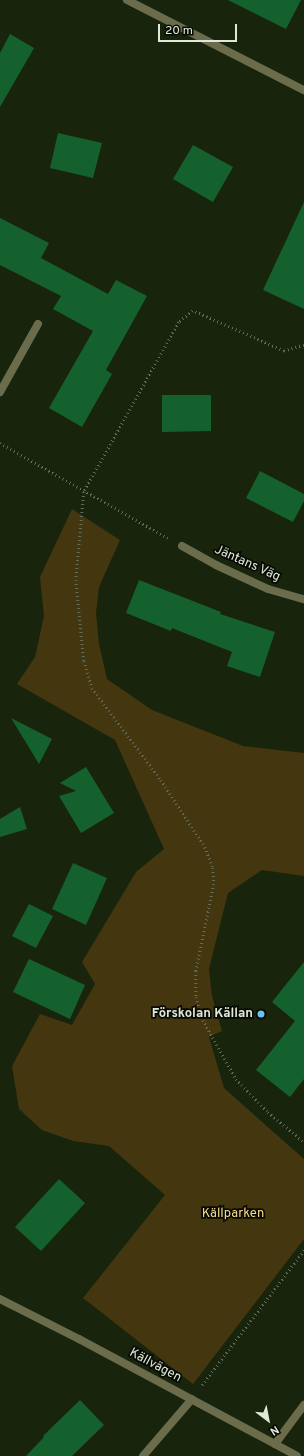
<!DOCTYPE html>
<meta charset="utf-8">
<style>
body{margin:0}
#map{position:relative;width:304px;height:1456px;overflow:hidden;background:#19240d;font-family:Overpass,sans-serif}
div>[style]{position:absolute}
.green>*{inset:0;background:#44360f}
.building>*{inset:0;background:#15612e}
.path>*{height:2.5px;margin-top:-1.25px;transform-origin:0;background:repeating-linear-gradient(90deg,#626c58 0 1px,transparent 0 4px)}
.service>*{height:8px;margin:-4px;padding:0 4px;transform-origin:4px;border-radius:4px;background:#6b6c4b}
.minor>*{height:8px;margin:-4px;padding:0 4px;transform-origin:4px;border-radius:4px;background:#6b6c4b}
.tertiary>*{height:8px;margin:-4px;padding:0 4px;transform-origin:4px;border-radius:4px;background:#6b6c4b}
.dots>*{width:11px;height:11px;translate:-50% -50%;box-sizing:border-box;border:2px solid #070b04;border-radius:50%}
span{translate:-50% -50%;white-space:nowrap;text-align:center;line-height:1.15;-webkit-text-stroke:3.5px #070b04;paint-order:stroke}
.street-label{font-size:13px;color:#e0e8d9}
.poi-label{font-size:13px;color:#e0e8d9;font-weight:700}
.right{translate:-100% -50%;text-align:right}
.park-label{font-size:13px;color:#fbdc86}
.north{position:absolute;left:248px;top:1400px;width:40px;height:40px;-webkit-text-stroke:3px #070b04;paint-order:stroke;rotate:148deg;font-size:11px;font-weight:700;line-height:16px;text-align:center;color:#e0e8d9}
.north::after{content:'';display:block;margin:auto;width:14px;height:18px;background:#e0e8d9;clip-path:polygon(50% 0,100% 100%,50% 72%,0 100%)}
.scale{position:absolute;left:158px;top:24px;width:79px;height:18px;box-sizing:border-box;border:2px solid #e0e8d9;border-top:0;padding-left:5px;font-size:12px;line-height:14px;white-space:nowrap;color:#e0e8d9;-webkit-text-stroke:3px #070b04;paint-order:stroke}
</style>
<div id="map">
<div class="green">
<div style="clip-path:polygon(72px 509px,120px 540px,99px 587px,96px 613px,99px 644px,107px 679px,152px 710px,243px 746px,304px 753px,304px 876px,262px 870px,228px 893px,209px 969px,212px 996px,222px 1031px,209px 1037px,224px 1088px,304px 1159px,304px 1239px,193px 1384px,83px 1298px,165px 1195px,109px 1146px,73px 1141px,42px 1130px,19px 1109px,12px 1066px,40px 1014px,72px 1025px,95px 984px,82px 962px,136px 872px,164px 849px,115px 740px,17px 684px,35px 657px,44px 616px,40px 577px)"></div>
</div>
<div class="building">
<div style="clip-path:polygon(228px 0,301px 0,286px 29px)"></div>
<div style="clip-path:polygon(10px 34px,34px 48px,0 107px,0 53px)"></div>
<div style="clip-path:polygon(58px 133px,102px 143px,93px 178px,50px 168px)"></div>
<div style="clip-path:polygon(193px 145px,233px 167px,213px 202px,173px 179px)"></div>
<div style="clip-path:polygon(304px 202px,304px 309px,263px 290px)"></div>
<div style="clip-path:polygon(0 218px,49px 243px,41px 258px,108px 294px,116px 280px,147px 296px,106px 370px,112px 374px,82px 427px,49px 408px,93px 331px,53px 309px,61px 296px,0 265px)"></div>
<div style="clip-path:polygon(162px 395px,211px 395px,211px 431px,162px 432px)"></div>
<div style="clip-path:polygon(260px 471px,304px 494px,304px 501px,293px 522px,246px 498px)"></div>
<div style="clip-path:polygon(139px 580px,221px 612px,220px 614px,275px 632px,260px 677px,227px 666px,232px 652px,172px 628px,171px 631px,126px 613px)"></div>
<div style="clip-path:polygon(11px 718px,52px 739px,39px 764px)"></div>
<div style="clip-path:polygon(86px 767px,114px 813px,81px 833px,59px 796px,76px 791px,60px 783px)"></div>
<div style="clip-path:polygon(20px 807px,27px 829px,0 837px,0 819px)"></div>
<div style="clip-path:polygon(73px 863px,107px 878px,86px 925px,52px 909px)"></div>
<div style="clip-path:polygon(29px 904px,53px 916px,36px 948px,12px 936px)"></div>
<div style="clip-path:polygon(29px 959px,85px 985px,70px 1019px,13px 992px)"></div>
<div style="clip-path:polygon(304px 962px,304px 1079px,290px 1097px,256px 1070px,295px 1021px,272px 1002px)"></div>
<div style="clip-path:polygon(59px 1179px,85px 1203px,41px 1251px,15px 1227px)"></div>
<div style="clip-path:polygon(80px 1400px,104px 1425px,72px 1456px,26px 1456px,44px 1437px,43px 1436px)"></div>
</div>
<div class="path">
<div style="left:304px;top:345px;width:21px;rotate:163deg"></div>
<div style="left:284px;top:351px;width:99px;rotate:-156.3deg"></div>
<div style="left:193px;top:311px;width:18px;rotate:142deg"></div>
<div style="left:179px;top:322px;width:195px;rotate:119.2deg"></div>
<div style="left:84px;top:492px;width:88px;rotate:95.2deg"></div>
<div style="left:76px;top:580px;width:81px;rotate:84.4deg"></div>
<div style="left:84px;top:661px;width:28px;rotate:73deg"></div>
<div style="left:92px;top:688px;width:115px;rotate:53.1deg"></div>
<div style="left:161px;top:780px;width:80px;rotate:56.7deg"></div>
<div style="left:205px;top:847px;width:22px;rotate:69deg"></div>
<div style="left:213px;top:868px;width:16px;rotate:86deg"></div>
<div style="left:214px;top:884px;width:89px;rotate:101.7deg"></div>
<div style="left:196px;top:971px;width:26px;rotate:90deg"></div>
<div style="left:196px;top:997px;width:24px;rotate:73deg"></div>
<div style="left:203px;top:1020px;width:68px;rotate:60.8deg"></div>
<div style="left:236px;top:1079px;width:46px;rotate:45.9deg"></div>
<div style="left:268px;top:1112px;width:47px;rotate:39.8deg"></div>
<div style="left:0;top:443px;width:193px;rotate:29.5deg"></div>
<div style="left:202px;top:1385px;width:169px;rotate:-52.9deg"></div>
</div>
<div class="service">
<div style="left:0;top:392px;width:78px;rotate:-60.8deg"></div>
</div>
<div class="minor">
<div style="left:127px;top:0;width:199px;rotate:27deg"></div>
<div style="left:182px;top:546px;width:39px;rotate:29deg"></div>
<div style="left:216px;top:565px;width:57px;rotate:24.8deg"></div>
<div style="left:268px;top:589px;width:37px;rotate:16deg"></div>
<div style="left:275px;top:1444px;width:49px;rotate:-53.4deg"></div>
<div style="left:143px;top:1456px;width:75px;rotate:-49.3deg"></div>
</div>
<div class="tertiary">
<div style="left:0;top:1299px;width:89px;rotate:26.9deg"></div>
<div style="left:79px;top:1339px;width:247px;rotate:28.2deg"></div>
</div>
<div class="dots">
<div style="left:261px;top:1014px;background:#66c4ef"></div>
</div>
<div class="street-label">
<span style="left:247px;top:564px;rotate:24deg">Jäntans Väg</span>
<span style="left:155px;top:1366px;rotate:28deg">Källvägen</span>
</div>
<div class="poi-label">
<span class="right" style="left:253px;top:1014px">Förskolan Källan</span>
</div>
<div class="park-label">
<span style="left:233px;top:1214px">Källparken</span>
</div>
<div class="north">N</div>
<div class="scale">20 m</div>
</div>
